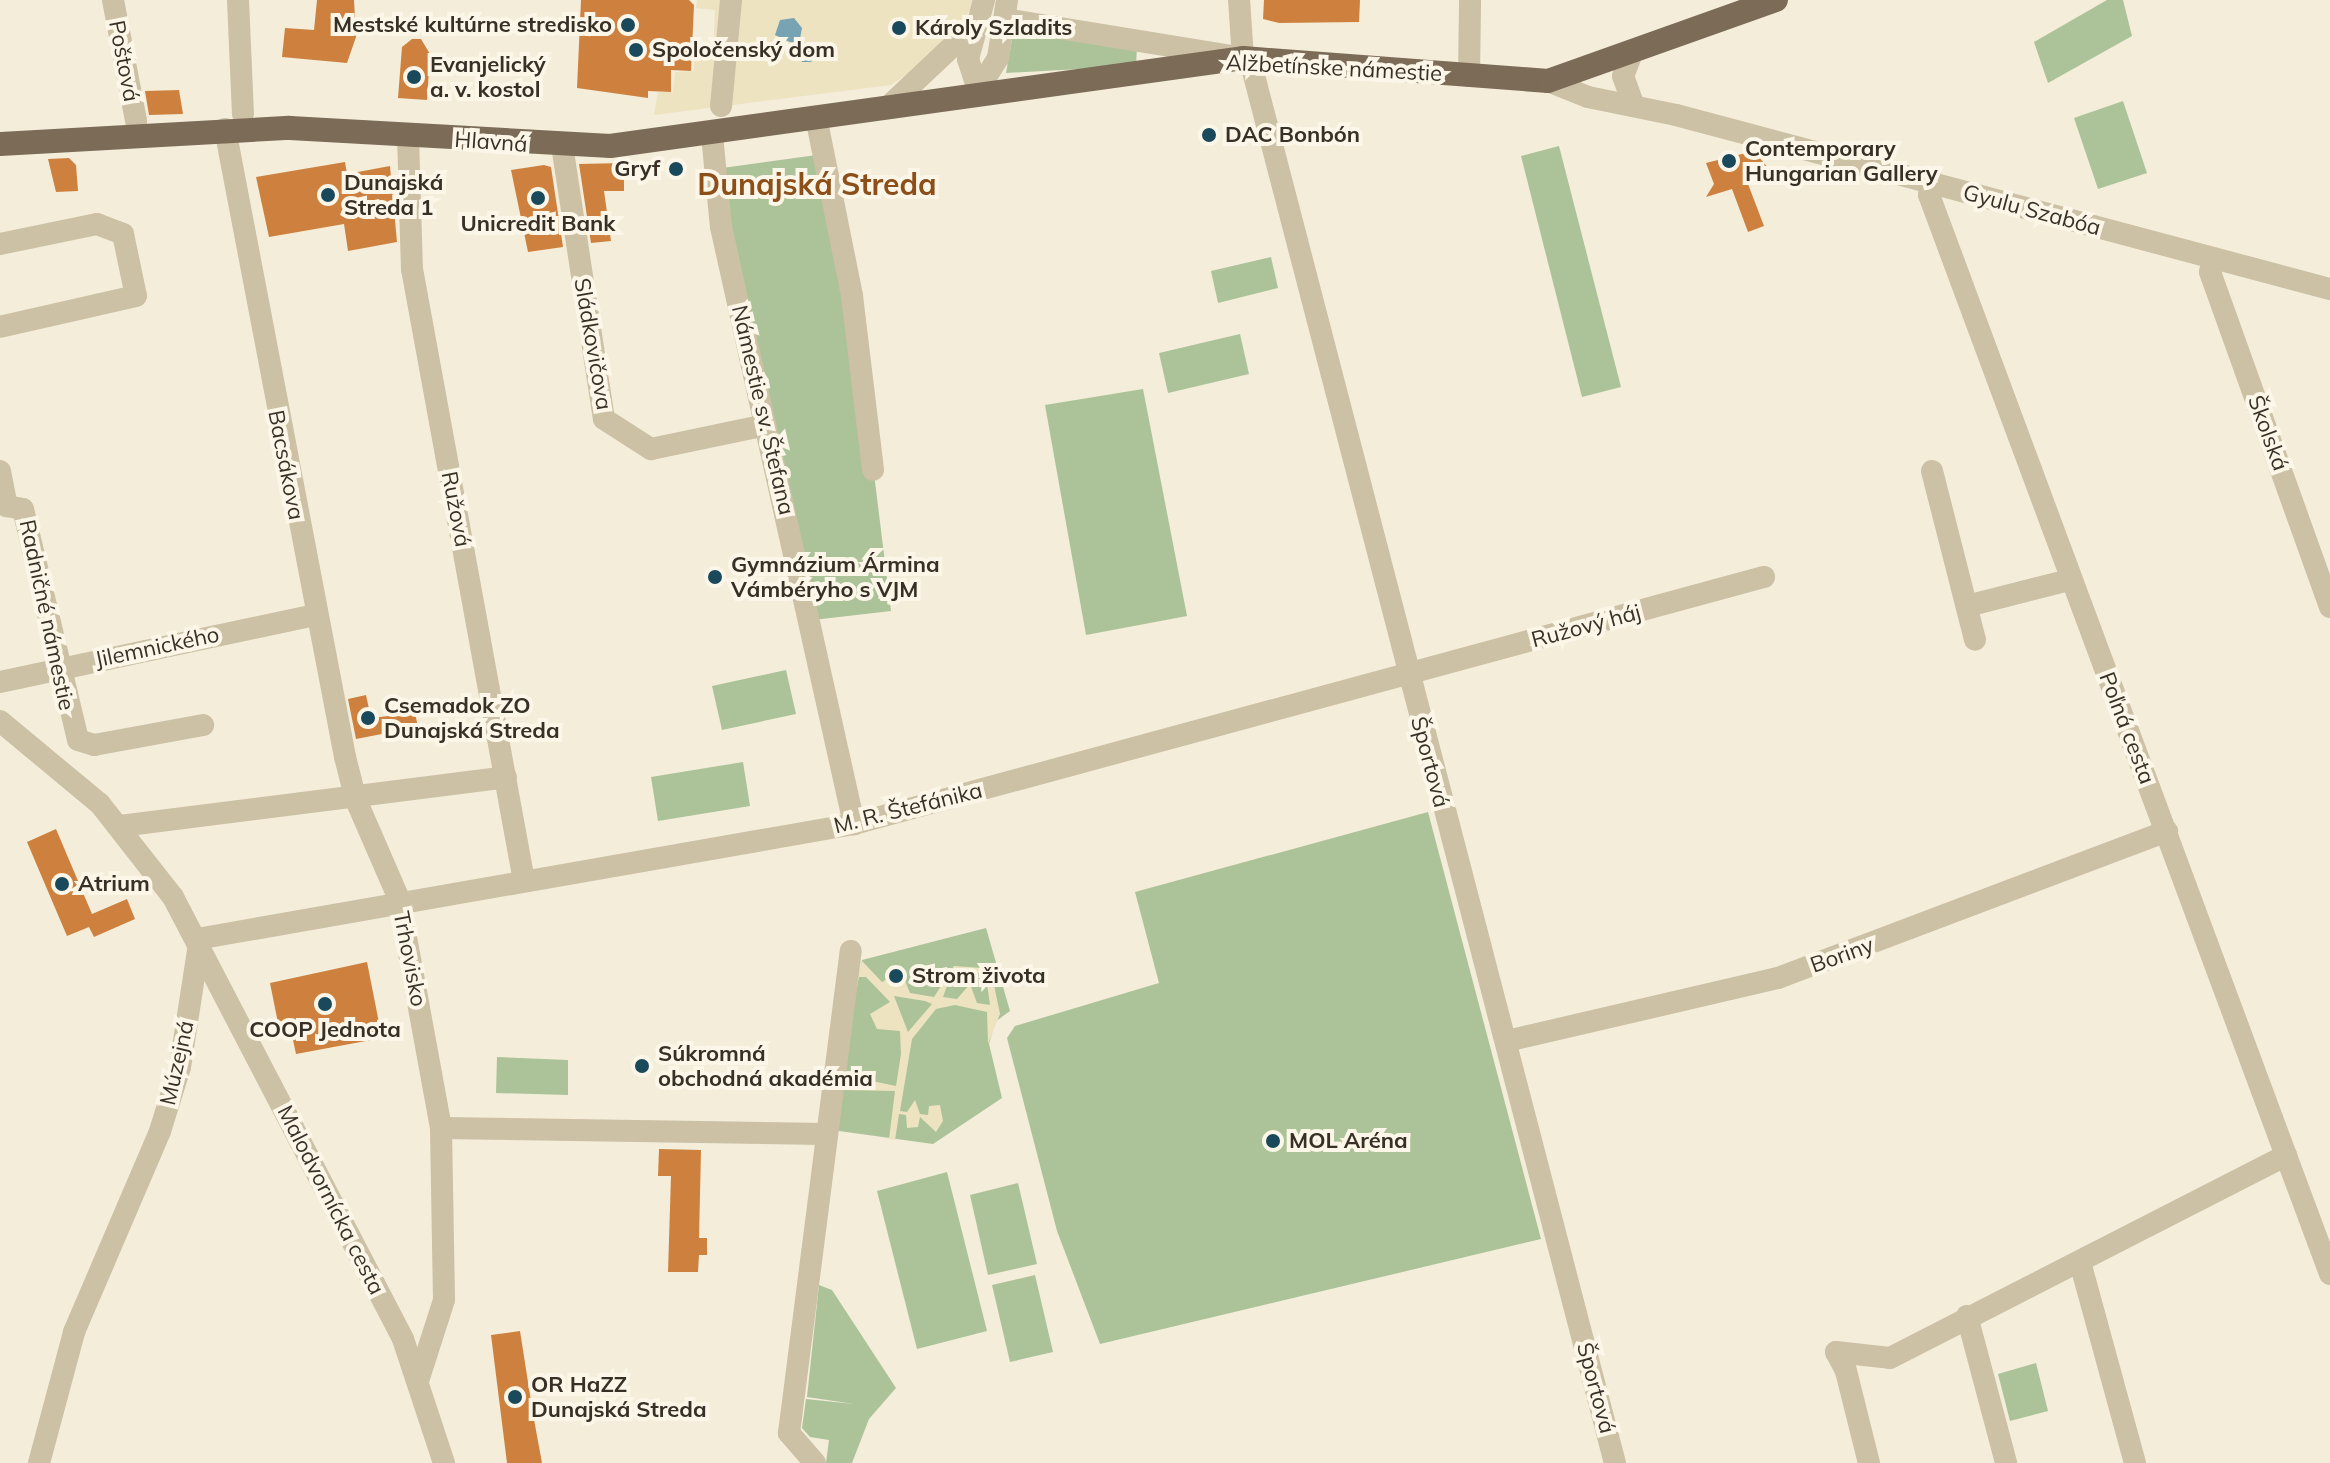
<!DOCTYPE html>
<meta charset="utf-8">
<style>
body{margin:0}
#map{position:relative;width:2330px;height:1463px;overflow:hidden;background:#f3edda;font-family:Mulish,sans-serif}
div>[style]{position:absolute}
.green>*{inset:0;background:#acc399}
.plaza>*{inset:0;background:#ede3c0}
.water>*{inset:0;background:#77a3b2}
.building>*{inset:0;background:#ce813e}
.minor>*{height:22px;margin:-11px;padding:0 11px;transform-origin:11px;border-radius:11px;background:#ccc0a5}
.major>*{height:24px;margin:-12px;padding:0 12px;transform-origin:12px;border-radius:12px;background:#7b6b57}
.dots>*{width:22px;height:22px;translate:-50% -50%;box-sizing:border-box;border:4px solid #fbf6e7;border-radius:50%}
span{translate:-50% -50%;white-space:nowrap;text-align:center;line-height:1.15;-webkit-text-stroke:8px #fbf6e7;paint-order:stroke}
.poi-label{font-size:22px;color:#383027;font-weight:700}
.right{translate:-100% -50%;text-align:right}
.left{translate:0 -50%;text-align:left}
.street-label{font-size:22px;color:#383027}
.district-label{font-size:30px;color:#8c4f1a;font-weight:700}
</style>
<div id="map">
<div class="green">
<div style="clip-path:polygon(2107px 0,2123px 0,2132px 36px,2048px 83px,2034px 42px)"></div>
<div style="clip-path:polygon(1013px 34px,1137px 45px,1136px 66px,1006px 73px)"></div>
<div style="clip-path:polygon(2123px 101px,2147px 173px,2098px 189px,2074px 118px)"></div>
<div style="clip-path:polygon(1559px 146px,1621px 387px,1582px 397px,1521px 156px)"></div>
<div style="clip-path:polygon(824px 154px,852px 296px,891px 611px,813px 620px,715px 169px)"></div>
<div style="clip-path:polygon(1271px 257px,1278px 288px,1218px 303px,1211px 271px)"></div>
<div style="clip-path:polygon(1240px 334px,1249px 374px,1168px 393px,1159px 353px)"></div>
<div style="clip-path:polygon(1143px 389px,1187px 616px,1086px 635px,1045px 405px)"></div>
<div style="clip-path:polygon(786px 670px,796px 714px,722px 730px,712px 686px)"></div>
<div style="clip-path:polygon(743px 762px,750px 806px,658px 821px,651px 777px)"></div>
<div style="clip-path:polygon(1428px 812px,1541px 1239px,1100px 1344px,1057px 1231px,1007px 1038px,1015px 1026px,1159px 983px,1135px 892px)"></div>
<div style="clip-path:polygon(986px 928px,1010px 1011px,995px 1022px,989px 1044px,1002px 1098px,933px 1144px,839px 1131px,832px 1123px,862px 960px)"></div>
<div style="clip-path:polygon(497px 1057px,568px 1060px,568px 1095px,496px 1093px)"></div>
<div style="clip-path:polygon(947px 1172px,987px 1331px,917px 1349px,877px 1191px)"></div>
<div style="clip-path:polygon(1018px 1183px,1037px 1264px,988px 1275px,970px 1195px)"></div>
<div style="clip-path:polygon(1035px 1275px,1053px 1352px,1010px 1362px,992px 1285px)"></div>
<div style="clip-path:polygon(819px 1285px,832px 1290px,896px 1388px,869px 1419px,852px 1463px,826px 1463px,829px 1440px,810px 1437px,802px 1428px,806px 1399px,854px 1404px,807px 1397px)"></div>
<div style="clip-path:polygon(2036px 1363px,2048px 1411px,2010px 1421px,1998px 1374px)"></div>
</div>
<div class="plaza">
<div style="clip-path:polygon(697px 0,976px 0,946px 48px,891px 85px,654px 115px,658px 92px,673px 92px,675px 72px,694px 71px,694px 59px,713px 59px,715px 10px,696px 8px)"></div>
<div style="clip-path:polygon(evenodd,862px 961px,882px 982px,901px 971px,910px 993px,934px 997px,954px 966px,982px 968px,993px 980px,1000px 1014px,988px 1044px,987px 1012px,955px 1005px,936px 1009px,912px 1039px,900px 1111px,907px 1112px,915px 1100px,920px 1114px,928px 1115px,929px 1106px,940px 1105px,943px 1121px,936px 1132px,920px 1117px,918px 1127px,907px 1128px,906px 1115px,899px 1114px,895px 1140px,889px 1139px,895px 1091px,843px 1090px,843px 1075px,896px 1086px,901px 1054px,900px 1031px,877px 1029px,870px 1014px,890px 1002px,866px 977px,857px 977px,862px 961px,964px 968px,986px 976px,990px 1005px,977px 1003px,970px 984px,957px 999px,943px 997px,951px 975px,964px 968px,862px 961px,894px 996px,925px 1001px,932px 1004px,908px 1032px,894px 996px)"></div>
</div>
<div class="water">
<div style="clip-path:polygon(794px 18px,802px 28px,800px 39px,816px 50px,811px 62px,802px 62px,794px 44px,775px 35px,780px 20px)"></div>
</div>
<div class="building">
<div style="clip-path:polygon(317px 0,354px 0,356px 37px,347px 63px,282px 57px,285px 28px,314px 30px)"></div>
<div style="clip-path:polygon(581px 0,689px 0,694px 5px,691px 71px,671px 70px,671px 92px,648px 91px,648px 98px,577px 88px)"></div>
<div style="clip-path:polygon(1264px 0,1360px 0,1359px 22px,1279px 23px,1263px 19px)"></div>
<div style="clip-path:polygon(412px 39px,421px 39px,430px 54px,427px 100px,398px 98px,402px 47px)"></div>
<div style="clip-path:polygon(179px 90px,183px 114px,149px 115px,145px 91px)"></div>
<div style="clip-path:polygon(1754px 151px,1773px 174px,1748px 184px,1764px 226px,1748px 232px,1732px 189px,1706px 197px,1714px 184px,1706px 163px)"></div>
<div style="clip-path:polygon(69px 158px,76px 165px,78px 191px,56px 192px,48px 159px)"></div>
<div style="clip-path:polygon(345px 162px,347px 174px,390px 166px,397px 242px,348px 251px,344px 224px,269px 237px,256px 177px)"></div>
<div style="clip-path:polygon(624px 163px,624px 191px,604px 191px,611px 241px,591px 243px,579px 164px)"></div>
<div style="clip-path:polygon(544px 165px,551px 167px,563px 247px,528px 252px,511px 170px)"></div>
<div style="clip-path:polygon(366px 695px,371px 718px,415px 713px,418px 727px,356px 739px,348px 699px)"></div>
<div style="clip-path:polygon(56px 829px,92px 914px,127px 899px,135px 919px,94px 937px,89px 927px,67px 936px,27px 842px)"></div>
<div style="clip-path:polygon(367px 962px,382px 1038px,296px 1054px,290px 1026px,279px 1028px,270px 983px)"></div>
<div style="clip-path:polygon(659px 1149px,701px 1150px,699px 1238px,707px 1238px,707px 1255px,699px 1255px,698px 1272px,668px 1272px,671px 1176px,658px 1176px)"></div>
<div style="clip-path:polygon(520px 1331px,533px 1414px,542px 1463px,507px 1463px,491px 1335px)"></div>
</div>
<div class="minor">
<div style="left:113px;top:0;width:123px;rotate:79.2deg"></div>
<div style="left:238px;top:0;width:114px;rotate:87.5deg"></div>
<div style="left:984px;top:0;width:61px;rotate:105.2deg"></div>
<div style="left:968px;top:59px;width:33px;rotate:72deg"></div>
<div style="left:978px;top:90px;width:38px;rotate:-58deg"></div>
<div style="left:998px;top:58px;width:59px;rotate:-81.2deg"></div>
<div style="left:1005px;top:19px;width:241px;rotate:9.3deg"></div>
<div style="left:1243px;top:58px;width:58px;rotate:-93.9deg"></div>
<div style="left:1632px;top:53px;width:25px;rotate:111deg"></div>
<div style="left:1623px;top:76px;width:32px;rotate:70deg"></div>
<div style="left:1250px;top:60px;width:1450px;rotate:75.42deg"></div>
<div style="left:1469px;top:76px;width:76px;rotate:-89.2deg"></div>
<div style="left:1548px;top:81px;width:43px;rotate:21.8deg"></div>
<div style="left:1588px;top:97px;width:90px;rotate:11.6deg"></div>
<div style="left:1676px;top:115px;width:677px;rotate:14.9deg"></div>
<div style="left:721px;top:106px;width:106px;rotate:-84.6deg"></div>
<div style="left:889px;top:106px;width:117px;rotate:-43.3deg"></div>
<div style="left:816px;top:117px;width:183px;rotate:78.6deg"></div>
<div style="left:852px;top:296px;width:175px;rotate:83.1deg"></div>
<div style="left:225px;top:129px;width:639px;rotate:79.18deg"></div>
<div style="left:345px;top:757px;width:44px;rotate:75.7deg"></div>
<div style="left:356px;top:800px;width:108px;rotate:66.5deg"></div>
<div style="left:399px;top:899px;width:233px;rotate:79.6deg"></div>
<div style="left:441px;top:1128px;width:172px;rotate:89deg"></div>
<div style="left:444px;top:1300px;width:85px;rotate:107.8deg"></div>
<div style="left:712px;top:135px;width:92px;rotate:84.4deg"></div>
<div style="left:721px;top:227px;width:612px;rotate:77.44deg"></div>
<div style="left:408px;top:136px;width:133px;rotate:88.3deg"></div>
<div style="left:412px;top:269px;width:622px;rotate:79.63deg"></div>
<div style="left:562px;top:145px;width:277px;rotate:81.3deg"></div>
<div style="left:604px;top:419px;width:56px;rotate:32.6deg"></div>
<div style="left:651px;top:449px;width:117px;rotate:-11.8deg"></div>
<div style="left:1934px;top:182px;width:14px;rotate:111deg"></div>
<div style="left:1929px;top:195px;width:1151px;rotate:69.61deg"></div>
<div style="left:0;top:244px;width:99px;rotate:-11.7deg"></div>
<div style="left:97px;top:224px;width:28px;rotate:21deg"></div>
<div style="left:123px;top:234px;width:63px;rotate:78.2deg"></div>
<div style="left:136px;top:296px;width:139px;rotate:167.2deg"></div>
<div style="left:2213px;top:259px;width:13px;rotate:103deg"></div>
<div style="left:2210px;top:272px;width:356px;rotate:70.3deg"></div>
<div style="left:0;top:471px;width:36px;rotate:79deg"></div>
<div style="left:7px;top:506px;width:16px;rotate:11deg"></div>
<div style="left:23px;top:509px;width:237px;rotate:76.6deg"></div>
<div style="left:78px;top:740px;width:17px;rotate:17deg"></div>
<div style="left:94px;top:745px;width:111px;rotate:-10.4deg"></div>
<div style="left:1932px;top:471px;width:174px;rotate:75.7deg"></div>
<div style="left:1967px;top:606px;width:105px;rotate:-14.3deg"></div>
<div style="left:0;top:682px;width:322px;rotate:-12deg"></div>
<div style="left:0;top:721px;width:130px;rotate:39.7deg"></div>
<div style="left:100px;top:804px;width:118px;rotate:51.9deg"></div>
<div style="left:173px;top:897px;width:498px;rotate:62.5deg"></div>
<div style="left:403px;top:1339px;width:131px;rotate:71.7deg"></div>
<div style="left:120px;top:826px;width:389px;rotate:-7.2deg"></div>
<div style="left:197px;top:939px;width:667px;rotate:-9.93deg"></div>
<div style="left:854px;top:824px;width:943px;rotate:-15.19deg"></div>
<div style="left:1507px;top:1041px;width:278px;rotate:-13.1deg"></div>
<div style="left:1778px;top:978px;width:416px;rotate:-20.7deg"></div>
<div style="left:441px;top:1128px;width:383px;rotate:0.9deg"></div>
<div style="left:2080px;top:1262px;width:208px;rotate:74.7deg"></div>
<div style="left:1967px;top:1316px;width:152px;rotate:75.1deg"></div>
<div style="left:1836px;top:1352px;width:54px;rotate:6.3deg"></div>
<div style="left:1890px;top:1358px;width:445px;rotate:-27.1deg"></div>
<div style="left:1836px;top:1352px;width:21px;rotate:62deg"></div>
<div style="left:1846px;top:1371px;width:95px;rotate:76deg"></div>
<div style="left:39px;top:1463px;width:136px;rotate:-75deg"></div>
<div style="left:74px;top:1332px;width:219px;rotate:-66.8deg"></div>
<div style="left:160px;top:1131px;width:67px;rotate:-72.6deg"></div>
<div style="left:180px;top:1067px;width:124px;rotate:-81.2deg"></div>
<div style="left:815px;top:1463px;width:40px;rotate:-131deg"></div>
<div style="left:789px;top:1433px;width:486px;rotate:-82.7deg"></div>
</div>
<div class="major">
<div style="left:0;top:144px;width:290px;rotate:-3.2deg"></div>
<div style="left:290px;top:128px;width:321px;rotate:3.2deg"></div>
<div style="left:610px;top:146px;width:639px;rotate:-7.91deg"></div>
<div style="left:1243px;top:58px;width:306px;rotate:4.3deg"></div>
<div style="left:1548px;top:81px;width:242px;rotate:-19.6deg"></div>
</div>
<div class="dots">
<div style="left:628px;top:25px;background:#1a495c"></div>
<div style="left:899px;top:28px;background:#1a495c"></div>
<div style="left:636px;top:50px;background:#1a495c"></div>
<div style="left:414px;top:77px;background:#1a495c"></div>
<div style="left:1209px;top:135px;background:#1a495c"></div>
<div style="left:1729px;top:161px;background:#1a495c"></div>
<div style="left:676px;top:169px;background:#1a495c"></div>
<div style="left:328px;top:195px;background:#1a495c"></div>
<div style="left:538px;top:198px;background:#1a495c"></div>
<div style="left:715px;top:577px;background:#1a495c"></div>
<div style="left:368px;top:718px;background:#1a495c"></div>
<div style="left:62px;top:884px;background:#1a495c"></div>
<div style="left:896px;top:976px;background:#1a495c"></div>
<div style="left:325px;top:1004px;background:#1a495c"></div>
<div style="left:642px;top:1066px;background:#1a495c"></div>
<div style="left:1273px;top:1141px;background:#1a495c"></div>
<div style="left:515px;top:1397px;background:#1a495c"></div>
</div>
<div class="poi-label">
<span class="right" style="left:612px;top:25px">Mestské kultúrne stredisko</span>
<span class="left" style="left:915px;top:28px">Károly Szladits</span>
<span class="left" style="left:652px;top:50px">Spoločenský dom</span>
<span class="left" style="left:430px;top:77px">Evanjelický<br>a. v. kostol</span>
<span class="left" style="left:1225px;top:135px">DAC Bonbón</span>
<span class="left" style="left:1745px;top:161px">Contemporary<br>Hungarian Gallery</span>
<span class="right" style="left:660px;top:169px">Gryf</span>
<span class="left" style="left:344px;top:195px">Dunajská<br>Streda 1</span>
<span style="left:538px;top:224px">Unicredit Bank</span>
<span class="left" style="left:731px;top:577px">Gymnázium Ármina<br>Vámbéryho s VJM</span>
<span class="left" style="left:384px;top:718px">Csemadok ZO<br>Dunajská Streda</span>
<span class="left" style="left:78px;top:884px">Atrium</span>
<span class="left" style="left:912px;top:976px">Strom života</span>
<span style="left:325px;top:1030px">COOP Jednota</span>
<span class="left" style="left:658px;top:1066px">Súkromná<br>obchodná akadémia</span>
<span class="left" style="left:1289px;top:1141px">MOL Aréna</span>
<span class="left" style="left:531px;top:1397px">OR HaZZ<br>Dunajská Streda</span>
</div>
<div class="street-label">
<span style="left:124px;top:61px;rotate:79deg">Poštová</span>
<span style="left:1334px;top:68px;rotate:3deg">Alžbetínske námestie</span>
<span style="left:491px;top:142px;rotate:4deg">Hlavná</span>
<span style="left:2032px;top:210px;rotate:15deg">Gyulu Szabóa</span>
<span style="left:593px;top:344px;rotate:80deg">Sládkovičova</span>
<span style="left:763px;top:410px;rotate:77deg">Námestie sv. Štefana</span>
<span style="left:2268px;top:433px;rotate:70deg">Školská</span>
<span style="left:286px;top:465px;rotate:79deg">Bacsákova</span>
<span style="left:456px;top:509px;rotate:79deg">Ružová</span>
<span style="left:47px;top:615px;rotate:78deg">Radničné námestie</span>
<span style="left:1586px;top:626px;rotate:-15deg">Ružový háj</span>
<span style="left:157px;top:647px;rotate:-12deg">Jilemnického</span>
<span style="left:2127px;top:728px;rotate:69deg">Poľná cesta</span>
<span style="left:1430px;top:762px;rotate:75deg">Športová</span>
<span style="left:908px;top:808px;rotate:-14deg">M. R. Štefánika</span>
<span style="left:1842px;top:955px;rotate:-20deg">Boriny</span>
<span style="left:410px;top:959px;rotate:79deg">Trhovisko</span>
<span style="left:177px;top:1063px;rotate:-77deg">Múzejná</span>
<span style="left:331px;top:1200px;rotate:63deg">Malodvornícka cesta</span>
<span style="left:1596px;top:1388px;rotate:75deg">Športová</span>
</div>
<div class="district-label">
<span style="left:817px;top:184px">Dunajská Streda</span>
</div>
</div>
